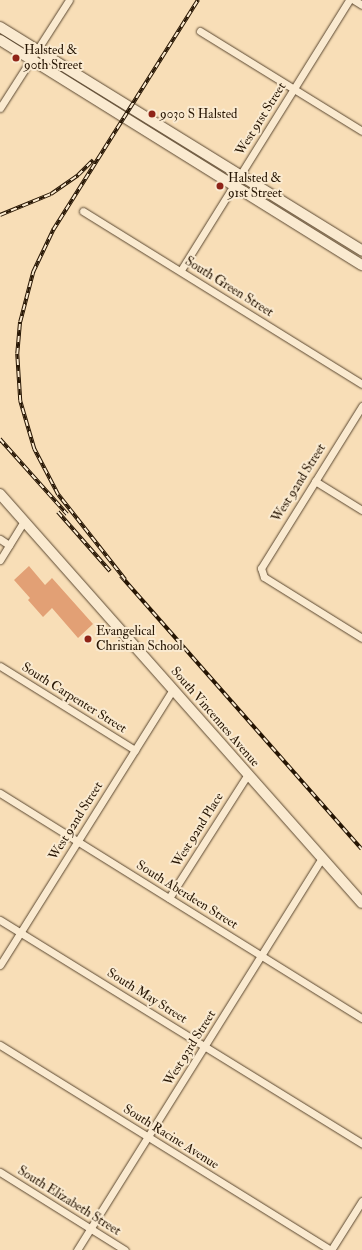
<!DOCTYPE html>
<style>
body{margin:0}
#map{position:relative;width:362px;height:1250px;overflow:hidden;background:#f8deb7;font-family:"IM FELL Double Pica",serif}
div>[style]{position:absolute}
.building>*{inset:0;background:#e2a075}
.roads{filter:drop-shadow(0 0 1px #5a4730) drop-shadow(0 0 1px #5a4730)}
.street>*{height:7px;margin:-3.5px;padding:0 3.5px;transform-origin:3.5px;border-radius:3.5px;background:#faead0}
.secondary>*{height:10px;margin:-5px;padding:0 5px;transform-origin:5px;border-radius:5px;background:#faead0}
.rail>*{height:3.5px;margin-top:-1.75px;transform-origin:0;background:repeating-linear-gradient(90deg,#faead0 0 6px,#261503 0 12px);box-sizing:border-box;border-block:1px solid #261503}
.dots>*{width:11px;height:11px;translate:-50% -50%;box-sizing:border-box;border:2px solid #faead0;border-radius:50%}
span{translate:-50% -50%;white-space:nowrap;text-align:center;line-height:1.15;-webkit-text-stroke:4px #faead0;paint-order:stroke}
.poi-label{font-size:13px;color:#261503}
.left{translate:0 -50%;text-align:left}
.street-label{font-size:13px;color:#261503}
</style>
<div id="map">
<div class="building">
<div style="clip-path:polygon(29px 566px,45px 585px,52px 578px,93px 624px,78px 638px,52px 608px,43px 617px,28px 600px,30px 598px,14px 580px)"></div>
</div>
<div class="roads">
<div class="street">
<div style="left:354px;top:0;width:9px;rotate:32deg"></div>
<div style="left:200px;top:31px;width:190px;rotate:31.7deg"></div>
<div style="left:0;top:108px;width:128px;rotate:-57.4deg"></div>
<div style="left:83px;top:211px;width:328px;rotate:31.8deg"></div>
<div style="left:181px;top:270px;width:318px;rotate:-58.1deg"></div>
<div style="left:362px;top:406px;width:191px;rotate:121.9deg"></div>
<div style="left:261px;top:568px;width:9px;rotate:72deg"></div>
<div style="left:264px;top:577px;width:115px;rotate:31.9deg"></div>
<div style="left:315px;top:481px;width:55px;rotate:31.7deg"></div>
<div style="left:0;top:539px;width:11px;rotate:34deg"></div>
<div style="left:0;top:560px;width:46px;rotate:-58.4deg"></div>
<div style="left:0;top:666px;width:159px;rotate:31.9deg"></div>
<div style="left:0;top:793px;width:426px;rotate:31.9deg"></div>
<div style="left:169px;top:898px;width:147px;rotate:-57.5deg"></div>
<div style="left:0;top:920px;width:426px;rotate:31.7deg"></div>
<div style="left:0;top:965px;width:326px;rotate:-57.9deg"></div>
<div style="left:0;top:1045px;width:388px;rotate:31.8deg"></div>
<div style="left:0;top:1172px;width:147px;rotate:32deg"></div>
<div style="left:77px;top:1250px;width:462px;rotate:-58deg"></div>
<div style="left:331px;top:1250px;width:58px;rotate:-57.7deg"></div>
</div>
<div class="secondary">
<div style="left:0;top:27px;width:426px;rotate:31.7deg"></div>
<div style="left:0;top:40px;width:426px;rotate:31.9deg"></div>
<div style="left:0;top:494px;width:546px;rotate:48.49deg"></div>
</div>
</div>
<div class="rail">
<div style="left:0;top:215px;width:55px;rotate:-22.4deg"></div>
<div style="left:51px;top:194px;width:33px;rotate:-35deg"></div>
<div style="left:78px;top:175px;width:21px;rotate:-45deg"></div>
<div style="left:0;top:439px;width:101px;rotate:48.2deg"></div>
<div style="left:58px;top:512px;width:79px;rotate:48.6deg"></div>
<div style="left:121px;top:576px;width:364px;rotate:48.6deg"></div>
<div style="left:125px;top:580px;width:108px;rotate:-128.2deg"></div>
<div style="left:58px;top:495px;width:52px;rotate:-117.6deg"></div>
<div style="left:34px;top:449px;width:50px;rotate:-106.3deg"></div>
<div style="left:20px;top:401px;width:47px;rotate:-93.7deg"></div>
<div style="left:17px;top:354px;width:32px;rotate:-85deg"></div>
<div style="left:20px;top:322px;width:52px;rotate:-75.4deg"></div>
<div style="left:33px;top:272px;width:47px;rotate:-64.5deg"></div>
<div style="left:53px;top:230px;width:272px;rotate:-57.8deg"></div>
</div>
<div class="dots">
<div style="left:16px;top:58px;background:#8f2418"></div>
<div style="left:152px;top:114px;background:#8f2418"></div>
<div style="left:220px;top:186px;background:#8f2418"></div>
<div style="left:88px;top:639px;background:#8f2418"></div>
</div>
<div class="poi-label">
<span class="left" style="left:24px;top:58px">Halsted &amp;<br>90th Street</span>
<span class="left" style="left:160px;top:114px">9030 S Halsted</span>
<span class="left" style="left:228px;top:186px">Halsted &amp;<br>91st Street</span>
<span class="left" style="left:96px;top:639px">Evangelical<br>Christian School</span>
</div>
<div class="street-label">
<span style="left:261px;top:119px;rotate:-58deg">West 91st Street</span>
<span style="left:229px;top:287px;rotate:32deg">South Green Street</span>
<span style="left:299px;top:483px;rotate:-58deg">West 92nd Street</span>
<span style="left:74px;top:698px;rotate:32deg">South Carpenter Street</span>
<span style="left:215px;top:717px;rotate:49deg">South Vincennes Avenue</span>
<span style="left:76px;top:821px;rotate:-58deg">West 92nd Street</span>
<span style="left:198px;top:830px;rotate:-58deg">West 92nd Place</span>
<span style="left:187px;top:895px;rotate:32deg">South Aberdeen Street</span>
<span style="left:147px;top:996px;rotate:32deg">South May Street</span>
<span style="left:190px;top:1048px;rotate:-58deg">West 93rd Street</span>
<span style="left:171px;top:1137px;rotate:32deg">South Racine Avenue</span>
<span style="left:69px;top:1201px;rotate:32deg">South Elizabeth Street</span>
</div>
</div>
